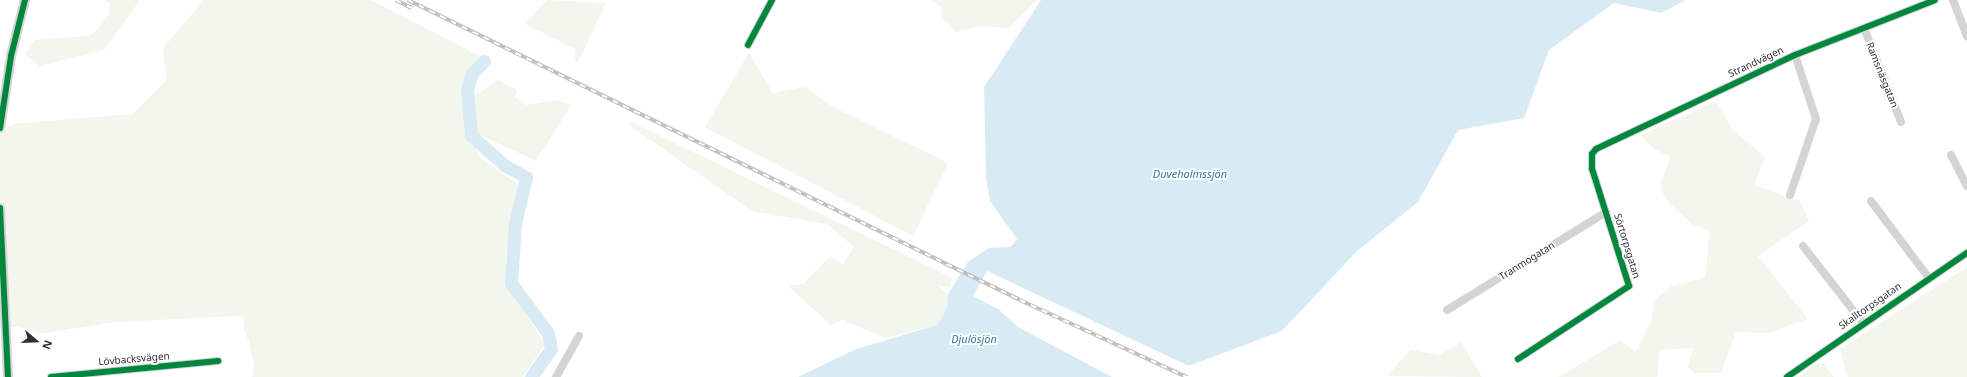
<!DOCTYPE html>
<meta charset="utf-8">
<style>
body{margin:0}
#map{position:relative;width:1967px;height:377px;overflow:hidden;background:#fff;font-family:"Noto Sans",sans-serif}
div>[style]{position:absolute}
.green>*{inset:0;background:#f2f6ec}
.water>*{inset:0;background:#d8ebf4}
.river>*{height:13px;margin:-6.5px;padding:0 6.5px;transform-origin:6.5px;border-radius:6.5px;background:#d8ebf4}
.minor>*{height:8px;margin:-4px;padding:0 4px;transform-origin:4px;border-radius:4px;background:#d4d4d4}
.tertiary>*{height:10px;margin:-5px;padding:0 5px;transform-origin:5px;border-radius:5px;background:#d4d4d4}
.rail>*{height:3.5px;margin-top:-1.75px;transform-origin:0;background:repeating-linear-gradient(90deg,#fff 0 6px,#bcbcbc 0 12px);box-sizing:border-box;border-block:1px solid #bcbcbc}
.cycleway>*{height:6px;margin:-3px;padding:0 3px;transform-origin:3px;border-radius:3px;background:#00873e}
span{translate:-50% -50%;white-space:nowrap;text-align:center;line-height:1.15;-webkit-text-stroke:4px #fff;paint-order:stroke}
.street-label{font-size:10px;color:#303030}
.water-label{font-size:11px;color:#377998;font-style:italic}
.north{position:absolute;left:16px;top:321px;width:40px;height:40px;-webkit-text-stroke:3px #fff;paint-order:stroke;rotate:109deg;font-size:11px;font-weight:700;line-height:16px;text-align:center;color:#303030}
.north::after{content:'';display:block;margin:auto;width:14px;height:18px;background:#303030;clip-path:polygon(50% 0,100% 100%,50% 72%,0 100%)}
</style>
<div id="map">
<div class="green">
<div style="clip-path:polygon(105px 0,140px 0,104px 50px,39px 66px,25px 54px,35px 40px,88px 36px,95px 32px,108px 16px,110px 4px)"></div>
<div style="clip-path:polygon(204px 0,371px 0,482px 57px,467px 79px,469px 130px,479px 157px,519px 185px,506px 256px,506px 282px,545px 345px,522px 377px,252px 377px,254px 366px,249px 341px,244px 331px,245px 318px,239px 316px,115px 322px,38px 334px,19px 327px,0 327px,0 236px,10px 234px,0 225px,0 134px,12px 124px,133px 114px,167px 80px,163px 48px)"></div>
<div style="clip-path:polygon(547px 0,606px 3px,578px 62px,575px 61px,575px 49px,525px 24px)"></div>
<div style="clip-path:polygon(931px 0,1036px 0,1009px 28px,981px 26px,956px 32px,940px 15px,942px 8px)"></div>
<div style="clip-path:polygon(749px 53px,773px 93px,805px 87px,835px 108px,948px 163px,913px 236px,705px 127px)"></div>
<div style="clip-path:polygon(498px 80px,517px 90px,515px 97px,526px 105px,557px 100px,571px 105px,536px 161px,473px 132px,469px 100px)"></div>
<div style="clip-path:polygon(1716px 101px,1732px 129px,1765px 157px,1754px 185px,1800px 201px,1809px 221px,1758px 256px,1808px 319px,1768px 333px,1736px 332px,1721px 373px,1694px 373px,1688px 367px,1693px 348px,1660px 350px,1657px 377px,1559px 377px,1620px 340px,1636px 352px,1652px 320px,1655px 299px,1672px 286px,1705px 278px,1710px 231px,1692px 224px,1669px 203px,1660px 188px,1670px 157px,1653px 148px,1641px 135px)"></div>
<div style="clip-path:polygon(631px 122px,953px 278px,949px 288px,937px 285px,948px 294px,947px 309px,937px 325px,885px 338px,843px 320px,831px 325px,788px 286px,803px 284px,830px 256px,843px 264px,854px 247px,827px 224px,752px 211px,630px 126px)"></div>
<div style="clip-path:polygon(1967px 267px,1967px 377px,1848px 377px,1840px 349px)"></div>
<div style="clip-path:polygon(1461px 342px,1482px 377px,1387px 376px,1410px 350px,1440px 355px)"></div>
<div style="clip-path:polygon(1816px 363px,1824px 364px,1834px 377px,1799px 377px)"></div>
</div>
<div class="water">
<div style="clip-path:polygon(1041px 0,1686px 0,1661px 13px,1614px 3px,1549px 50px,1524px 118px,1458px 130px,1418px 202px,1357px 251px,1282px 331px,1189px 366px,987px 271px,973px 296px,998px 309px,1018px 327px,1112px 377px,798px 377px,856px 349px,937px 325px,947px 309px,948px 294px,968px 262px,989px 248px,1010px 247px,1017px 239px,990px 201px,986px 179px,984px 87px)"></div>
</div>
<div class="river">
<div style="left:484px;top:61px;width:17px;rotate:135deg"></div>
<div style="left:472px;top:73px;width:18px;rotate:106deg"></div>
<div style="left:467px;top:90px;width:45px;rotate:84.9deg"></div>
<div style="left:471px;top:135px;width:45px;rotate:42.3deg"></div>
<div style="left:504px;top:165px;width:25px;rotate:29deg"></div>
<div style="left:526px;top:177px;width:48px;rotate:103.2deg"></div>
<div style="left:515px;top:224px;width:59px;rotate:93.9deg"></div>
<div style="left:511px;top:283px;width:62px;rotate:53.5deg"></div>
<div style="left:548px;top:333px;width:16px;rotate:79deg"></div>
<div style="left:551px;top:349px;width:34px;rotate:126deg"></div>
</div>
<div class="minor">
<div style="left:1953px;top:0;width:39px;rotate:69deg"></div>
<div style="left:1864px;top:28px;width:101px;rotate:68.5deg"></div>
<div style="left:748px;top:45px;width:51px;rotate:-61.9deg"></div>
<div style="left:1951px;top:155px;width:35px;rotate:63deg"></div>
<div style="left:1790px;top:195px;width:80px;rotate:-71.1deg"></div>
<div style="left:1816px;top:119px;width:67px;rotate:-108.2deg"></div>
<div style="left:1871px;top:201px;width:95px;rotate:53.1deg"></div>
<div style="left:1803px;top:246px;width:98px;rotate:52.1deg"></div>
<div style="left:1447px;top:310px;width:187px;rotate:-31.6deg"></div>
<div style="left:1518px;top:359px;width:133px;rotate:-33.3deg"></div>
<div style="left:1629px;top:286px;width:123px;rotate:-107.5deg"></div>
<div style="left:1592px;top:169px;width:15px;rotate:-90deg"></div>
<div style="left:1592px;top:154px;width:6px;rotate:-51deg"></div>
<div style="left:1596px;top:149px;width:220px;rotate:-25.3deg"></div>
<div style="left:1795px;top:55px;width:150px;rotate:-21.4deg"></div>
<div style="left:51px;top:377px;width:168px;rotate:-5.5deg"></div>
<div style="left:556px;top:377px;width:47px;rotate:-60.7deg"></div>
<div style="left:1787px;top:377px;width:219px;rotate:-34.6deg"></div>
</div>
<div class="tertiary">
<div style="left:0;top:128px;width:73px;rotate:-81.3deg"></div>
<div style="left:11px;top:56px;width:58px;rotate:-76deg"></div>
<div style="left:0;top:208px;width:169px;rotate:87.3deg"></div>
</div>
<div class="rail">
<div style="left:396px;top:0;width:18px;rotate:27deg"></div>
<div style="left:408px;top:0;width:682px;rotate:26.11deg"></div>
<div style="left:1020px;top:300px;width:184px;rotate:24.8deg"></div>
</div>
<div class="cycleway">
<div style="left:748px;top:45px;width:51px;rotate:-61.9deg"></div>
<div style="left:0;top:128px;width:73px;rotate:-81.3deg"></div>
<div style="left:11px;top:56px;width:58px;rotate:-76deg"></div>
<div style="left:0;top:208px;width:169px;rotate:87.3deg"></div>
<div style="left:1518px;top:359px;width:133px;rotate:-33.3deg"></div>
<div style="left:1629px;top:286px;width:123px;rotate:-107.5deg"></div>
<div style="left:1592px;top:169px;width:15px;rotate:-90deg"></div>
<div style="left:1592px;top:154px;width:6px;rotate:-51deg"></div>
<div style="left:1596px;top:149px;width:220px;rotate:-25.3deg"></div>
<div style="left:1795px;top:55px;width:150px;rotate:-21.4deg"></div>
<div style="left:51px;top:377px;width:168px;rotate:-5.5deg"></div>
<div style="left:1787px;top:377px;width:219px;rotate:-34.6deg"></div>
</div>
<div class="street-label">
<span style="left:1756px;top:62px;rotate:-25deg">Strandvägen</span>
<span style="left:1882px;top:75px;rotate:68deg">Ramsnäsgatan</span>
<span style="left:1627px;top:246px;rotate:73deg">Sörtorpsgatan</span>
<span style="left:1527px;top:261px;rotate:-32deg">Tranmogatan</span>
<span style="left:1870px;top:306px;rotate:-35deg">Skalltorpsgatan</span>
<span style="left:134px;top:359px;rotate:-5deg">Lövbacksvägen</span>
</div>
<div class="water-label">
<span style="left:1190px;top:174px">Duveholmssjön</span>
<span style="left:974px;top:339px">Djulösjön</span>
</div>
<div class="north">N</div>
</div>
